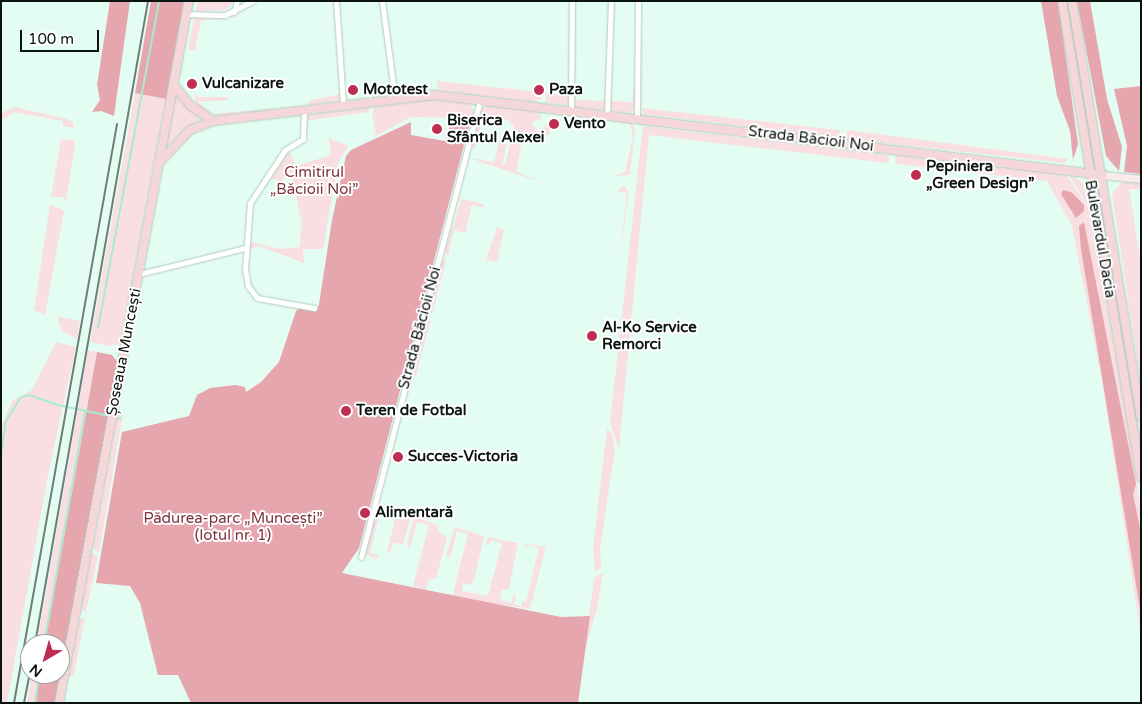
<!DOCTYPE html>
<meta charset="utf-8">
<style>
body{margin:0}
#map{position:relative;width:1142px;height:704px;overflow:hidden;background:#e4fdf2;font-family:"Varela Round",sans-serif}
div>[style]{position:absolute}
.green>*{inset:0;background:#f9dfe1}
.forest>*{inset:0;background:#e6a6ad}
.stream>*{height:2px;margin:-1px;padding:0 1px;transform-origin:1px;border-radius:1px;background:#a9ebd1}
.roads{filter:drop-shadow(0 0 1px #b3cac0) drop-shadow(0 0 1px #b3cac0)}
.minor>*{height:5px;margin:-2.5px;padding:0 2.5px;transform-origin:2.5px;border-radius:2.5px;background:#fff}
.secondary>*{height:7px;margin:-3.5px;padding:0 3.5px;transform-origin:3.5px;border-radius:3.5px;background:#faebec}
.primary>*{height:8px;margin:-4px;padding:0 4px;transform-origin:4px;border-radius:4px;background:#f5d7d9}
.rail>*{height:2px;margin:-1px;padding:0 1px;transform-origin:1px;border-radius:1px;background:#6e7d77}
.dots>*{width:14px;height:14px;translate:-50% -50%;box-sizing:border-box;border:2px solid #fff;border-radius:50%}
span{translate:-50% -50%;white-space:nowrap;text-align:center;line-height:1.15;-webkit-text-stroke:4px #fff;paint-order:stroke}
.poi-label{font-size:15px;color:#0c1411;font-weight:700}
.left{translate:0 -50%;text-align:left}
.street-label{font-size:15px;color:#0c1411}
.park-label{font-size:15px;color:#7e323f}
.frame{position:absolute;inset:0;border:2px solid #0c1411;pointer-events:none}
.north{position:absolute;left:20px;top:634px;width:50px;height:50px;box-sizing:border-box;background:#fff;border:1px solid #9ea1a0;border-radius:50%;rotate:218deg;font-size:14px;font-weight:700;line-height:20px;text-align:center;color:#0c1411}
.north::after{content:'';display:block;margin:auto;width:18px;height:22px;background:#be2e50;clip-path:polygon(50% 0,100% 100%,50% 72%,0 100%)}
.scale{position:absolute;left:20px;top:30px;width:79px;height:22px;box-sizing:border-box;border:2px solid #0c1411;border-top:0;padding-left:6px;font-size:15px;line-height:18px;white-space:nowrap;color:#0c1411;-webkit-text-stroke:4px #fff;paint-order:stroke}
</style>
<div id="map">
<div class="green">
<div style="clip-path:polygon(198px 1px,233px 1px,227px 10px,196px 11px)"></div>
<div style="clip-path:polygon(1066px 1px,1068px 1px,1075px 43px,1093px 147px,1090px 148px)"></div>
<div style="clip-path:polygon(232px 15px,238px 16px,201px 21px,195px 50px,188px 50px,194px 18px,210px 19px)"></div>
<div style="clip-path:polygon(636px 72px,634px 110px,628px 113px,612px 111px,611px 101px,632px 102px)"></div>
<div style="clip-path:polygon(437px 81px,540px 92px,542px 99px,532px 102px,438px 90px)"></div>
<div style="clip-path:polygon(425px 85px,427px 90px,397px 93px,397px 87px)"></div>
<div style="clip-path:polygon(194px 90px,197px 97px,228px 97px,229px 100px,197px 102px,214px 114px,279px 108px,216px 116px,196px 105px)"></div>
<div style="clip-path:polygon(135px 93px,166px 99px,120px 344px,109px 346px,90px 342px)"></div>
<div style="clip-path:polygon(545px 93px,569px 95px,568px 105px,546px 103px)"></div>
<div style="clip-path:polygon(340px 94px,340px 100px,309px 105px,309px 101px)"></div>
<div style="clip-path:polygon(177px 96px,200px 119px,167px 145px,175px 97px)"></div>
<div style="clip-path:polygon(426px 99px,470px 103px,474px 113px,471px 118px,411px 117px,376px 136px,372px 113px,375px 106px)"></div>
<div style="clip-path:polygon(575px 100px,606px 101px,604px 110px,575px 107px)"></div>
<div style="clip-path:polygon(489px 104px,537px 109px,542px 119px,532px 122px,533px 126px,537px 132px,545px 127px,546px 123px,550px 128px,549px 135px,523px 137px,516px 172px,552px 186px,469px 158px,494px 162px,499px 141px,507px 145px,502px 164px,505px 165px,514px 127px,509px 121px,484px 113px,475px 149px,472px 148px,481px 110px)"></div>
<div style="clip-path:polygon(15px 107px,67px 119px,73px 122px,74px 128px,63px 126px,63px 121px,14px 112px,1px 121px,1px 113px)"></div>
<div style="clip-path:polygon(371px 107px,368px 112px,306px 121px,308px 115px)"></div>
<div style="clip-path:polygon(642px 108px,840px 130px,840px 138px,643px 114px)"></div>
<div style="clip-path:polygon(574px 116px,632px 123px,635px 130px,630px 175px,613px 176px,625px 172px,633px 136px,630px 124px)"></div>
<div style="clip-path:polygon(643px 126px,889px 155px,889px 163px,649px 135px,619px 449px,610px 423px)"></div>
<div style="clip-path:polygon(847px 130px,1068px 159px,1065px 163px,847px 139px)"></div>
<div style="clip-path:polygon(329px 138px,348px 146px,338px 164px,323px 249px,303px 249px,304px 263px,259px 246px,247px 250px,251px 242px,281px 249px,300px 247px,301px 220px,292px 178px,284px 177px,282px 181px,267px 178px,289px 151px,296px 166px,331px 155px)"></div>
<div style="clip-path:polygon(61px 139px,74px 140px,75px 144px,66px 202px,63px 197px,51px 197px)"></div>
<div style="clip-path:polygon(895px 155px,1066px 175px,1089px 208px,1125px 405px,1141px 509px,1141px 636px,1102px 381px,1072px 226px,1047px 181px,896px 164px)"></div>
<div style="clip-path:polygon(1068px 174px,1083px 183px,1088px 204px,1087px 204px)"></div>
<div style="clip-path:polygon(1122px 182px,1141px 182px,1141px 190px,1129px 189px,1141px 263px,1141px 385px,1112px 193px)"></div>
<div style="clip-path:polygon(623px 185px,629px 192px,619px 260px,627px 193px,617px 192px)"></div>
<div style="clip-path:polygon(462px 199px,483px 204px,485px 208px,472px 205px,465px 233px,454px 230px,448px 256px,444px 252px)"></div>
<div style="clip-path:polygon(50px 204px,64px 211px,45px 315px,34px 310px)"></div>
<div style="clip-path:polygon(1099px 205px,1102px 205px,1113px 268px,1141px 435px,1141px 453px)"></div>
<div style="clip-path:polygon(497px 227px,504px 230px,497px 262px,488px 260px,485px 264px)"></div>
<div style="clip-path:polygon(447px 258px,438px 291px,432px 314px,429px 309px,442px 261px)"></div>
<div style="clip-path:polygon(57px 316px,80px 321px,77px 339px,61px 330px)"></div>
<div style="clip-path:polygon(431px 320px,420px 360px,416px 376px,414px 375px,416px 358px,426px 323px)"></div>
<div style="clip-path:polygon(56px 342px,76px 347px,49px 470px,7px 703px,1px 703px,1px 427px,13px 400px,32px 390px)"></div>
<div style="clip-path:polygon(88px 350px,97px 352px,45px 644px,37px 644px)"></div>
<div style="clip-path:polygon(117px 412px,123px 414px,99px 553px,93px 548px)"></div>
<div style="clip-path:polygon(607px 429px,612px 433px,615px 450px,600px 548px,601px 568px,595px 572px,593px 548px)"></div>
<div style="clip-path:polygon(393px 510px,408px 514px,410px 520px,403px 544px,393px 543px,390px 553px,387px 552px,396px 515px)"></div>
<div style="clip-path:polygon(418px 517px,439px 526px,438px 531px,447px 537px,436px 579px,429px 579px,426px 590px,413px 586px,429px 525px,417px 522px,410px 548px,407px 545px,412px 522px)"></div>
<div style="clip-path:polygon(374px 518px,378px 519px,370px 553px,380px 556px,376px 559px,366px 554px)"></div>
<div style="clip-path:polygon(455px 527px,484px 536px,474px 580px,471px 585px,463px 584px,462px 591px,488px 596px,502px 543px,491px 540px,489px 545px,486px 544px,488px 537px,518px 543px,509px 589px,502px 590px,500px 600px,511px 603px,514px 594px,516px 595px,514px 604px,521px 606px,522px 601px,526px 602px,539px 548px,528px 545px,524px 549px,526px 544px,546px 547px,530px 609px,452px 597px,468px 534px,457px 531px,450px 558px,446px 556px)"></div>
<div style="clip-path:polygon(90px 552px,98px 556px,86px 612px,81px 609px)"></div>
<div style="clip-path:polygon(603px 573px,597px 608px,585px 650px,594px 578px)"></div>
<div style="clip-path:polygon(85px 617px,74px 675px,68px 677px,79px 619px)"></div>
<div style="clip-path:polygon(32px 674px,40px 674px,36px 703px,27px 703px)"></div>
</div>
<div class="forest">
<div style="clip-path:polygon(110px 1px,130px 1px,114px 116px,101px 111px,92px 112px,100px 100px,97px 85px)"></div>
<div style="clip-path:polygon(151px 1px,184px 1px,166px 99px,135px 93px)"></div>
<div style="clip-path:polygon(1041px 1px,1058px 1px,1078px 144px,1073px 160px,1070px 131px,1057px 96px)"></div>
<div style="clip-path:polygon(1077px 1px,1090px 1px,1107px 99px,1122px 147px,1119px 171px,1106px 156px)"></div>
<div style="clip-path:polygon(1141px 86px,1141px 174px,1124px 172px,1127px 146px,1114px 89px)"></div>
<div style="clip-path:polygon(452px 120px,469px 126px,359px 548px,342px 573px,561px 617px,590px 616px,578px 703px,191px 703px,178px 675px,158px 675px,140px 603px,130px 586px,96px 583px,122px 432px,189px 416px,197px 395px,210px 388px,235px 385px,245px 387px,246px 392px,261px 382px,279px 362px,296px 311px,301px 307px,316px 312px,319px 304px,332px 220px,346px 156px,351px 150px,411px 122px,411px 135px,445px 141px)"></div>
<div style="clip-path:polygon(1063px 190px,1071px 192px,1084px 205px,1084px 211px,1076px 218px,1061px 194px)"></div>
<div style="clip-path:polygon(1084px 222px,1136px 484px,1133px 494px,1141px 533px,1141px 615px,1081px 249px,1079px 226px)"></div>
<div style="clip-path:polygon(97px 352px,112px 355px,117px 361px,110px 409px,55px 703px,36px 703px,40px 674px,60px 674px,60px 644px,45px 644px)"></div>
</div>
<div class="stream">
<div style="left:98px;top:328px;width:333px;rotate:-79.4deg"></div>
<div style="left:114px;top:417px;width:7px;rotate:16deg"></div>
<div style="left:1px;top:455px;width:34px;rotate:-82deg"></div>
<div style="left:6px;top:421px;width:28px;rotate:-58deg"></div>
<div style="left:21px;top:397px;width:8px;rotate:-14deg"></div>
<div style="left:29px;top:395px;width:31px;rotate:19deg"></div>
<div style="left:58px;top:405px;width:53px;rotate:11.9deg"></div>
<div style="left:44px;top:644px;width:237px;rotate:-80deg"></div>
<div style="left:35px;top:703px;width:29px;rotate:-82deg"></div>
</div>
<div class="roads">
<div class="minor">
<div style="left:336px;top:1px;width:103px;rotate:86.1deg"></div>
<div style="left:382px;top:1px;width:98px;rotate:82.4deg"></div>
<div style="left:234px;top:12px;width:11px;rotate:-75deg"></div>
<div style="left:187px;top:14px;width:38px;rotate:2deg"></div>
<div style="left:225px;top:15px;width:31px;rotate:-27deg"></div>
<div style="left:304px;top:109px;width:30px;rotate:92deg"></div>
<div style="left:303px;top:139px;width:21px;rotate:149deg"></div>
<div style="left:285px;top:150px;width:64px;rotate:123.4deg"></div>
<div style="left:250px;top:203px;width:66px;rotate:94.3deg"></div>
<div style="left:245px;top:269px;width:17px;rotate:80deg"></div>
<div style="left:248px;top:286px;width:15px;rotate:53deg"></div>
<div style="left:257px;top:298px;width:58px;rotate:10deg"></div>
<div style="left:571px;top:110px;width:109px;rotate:-89.5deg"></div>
<div style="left:607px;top:114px;width:113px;rotate:-88deg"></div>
<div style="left:637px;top:118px;width:117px;rotate:-89.5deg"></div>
<div style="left:139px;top:274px;width:109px;rotate:-13.8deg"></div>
<div style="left:361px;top:557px;width:472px;rotate:-75.4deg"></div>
</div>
<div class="secondary">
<div style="left:1103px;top:175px;width:38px;rotate:6deg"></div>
</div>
<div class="primary">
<div style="left:1062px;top:1px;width:483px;rotate:80.6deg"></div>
<div style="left:1072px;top:1px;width:421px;rotate:80.6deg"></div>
<div style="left:174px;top:85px;width:27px;rotate:51deg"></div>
<div style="left:191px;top:106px;width:27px;rotate:34deg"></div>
<div style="left:158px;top:164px;width:47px;rotate:-46.7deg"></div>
<div style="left:190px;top:130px;width:25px;rotate:-21deg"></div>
<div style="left:213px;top:121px;width:223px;rotate:-6.7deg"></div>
<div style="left:434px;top:95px;width:674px;rotate:6.82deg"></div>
<div style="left:59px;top:703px;width:714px;rotate:-79.51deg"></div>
</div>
</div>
<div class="rail">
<div style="left:35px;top:644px;width:653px;rotate:-80.03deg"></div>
<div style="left:14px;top:703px;width:588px;rotate:-79.91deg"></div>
<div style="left:24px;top:703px;width:33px;rotate:-79deg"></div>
</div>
<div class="dots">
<div style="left:192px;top:84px;background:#be2e50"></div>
<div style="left:353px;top:90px;background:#be2e50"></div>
<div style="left:539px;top:90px;background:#be2e50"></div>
<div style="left:554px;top:124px;background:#be2e50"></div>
<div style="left:437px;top:129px;background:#be2e50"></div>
<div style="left:916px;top:175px;background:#be2e50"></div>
<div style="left:592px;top:336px;background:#be2e50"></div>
<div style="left:346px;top:411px;background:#be2e50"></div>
<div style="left:398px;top:457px;background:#be2e50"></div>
<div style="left:365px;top:513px;background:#be2e50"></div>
</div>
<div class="poi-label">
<span class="left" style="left:202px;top:84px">Vulcanizare</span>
<span class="left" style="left:363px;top:90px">Mototest</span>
<span class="left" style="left:549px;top:90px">Paza</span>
<span class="left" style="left:447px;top:129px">Biserica<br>Sfântul Alexei</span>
<span class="left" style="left:564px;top:124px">Vento</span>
<span class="left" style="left:926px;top:175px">Pepiniera<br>„Green Design”</span>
<span class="left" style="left:602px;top:336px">Al-Ko Service<br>Remorci</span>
<span class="left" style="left:356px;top:411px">Teren de Fotbal</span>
<span class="left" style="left:408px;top:457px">Succes-Victoria</span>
<span class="left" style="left:375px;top:513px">Alimentară</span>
</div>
<div class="street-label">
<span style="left:811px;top:139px;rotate:7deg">Strada Băcioii Noi</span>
<span style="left:1100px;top:239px;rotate:80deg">Bulevardul Dacia</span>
<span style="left:420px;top:328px;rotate:-75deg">Strada Băcioii Noi</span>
<span style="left:124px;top:352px;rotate:-79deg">Șoseaua Muncești</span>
</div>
<div class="park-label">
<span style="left:314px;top:181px">Cimitirul<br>„Băcioii Noi”</span>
<span style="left:233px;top:527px">Pădurea-parc „Muncești”<br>(lotul nr. 1)</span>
</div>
<div class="frame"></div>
<div class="north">N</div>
<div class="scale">100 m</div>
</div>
